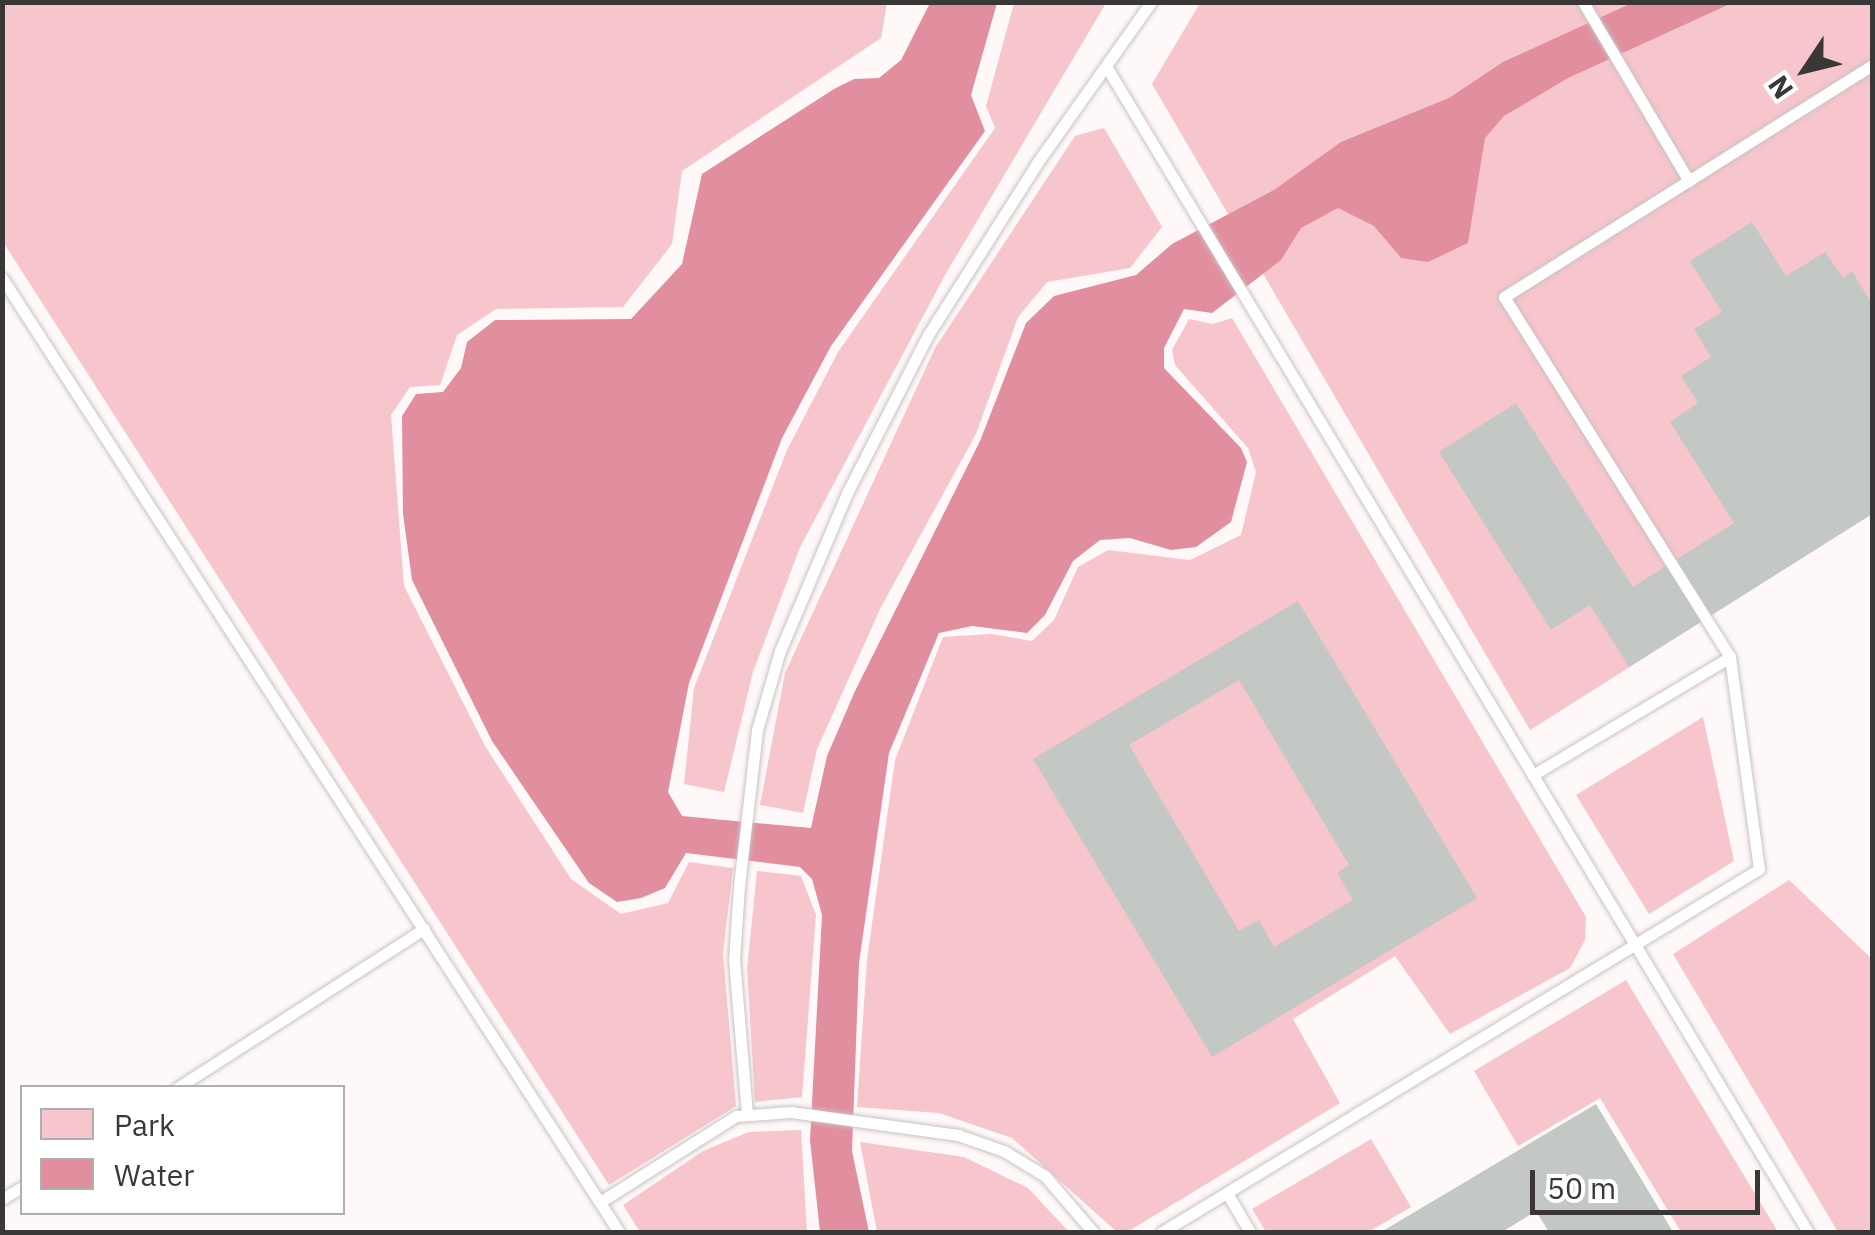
<!DOCTYPE html>
<style>
body{margin:0}
#map{position:relative;width:1875px;height:1235px;overflow:hidden;background:#fef8f9;font-family:"IBM Plex Sans",sans-serif}
div>[style]{position:absolute}
.green>*{inset:0;background:#f7c5cc}
.water>*{inset:0;background:#e18f9e}
.building>*{inset:0;background:#c3c8c4}
.roads{filter:drop-shadow(0 0 2px #c9c2c3) drop-shadow(0 0 2px #c9c2c3)}
.lane>*{height:11px;margin:-5.5px;padding:0 5.5px;transform-origin:5.5px;border-radius:5.5px;background:#fff}
span{translate:-50% -50%;white-space:nowrap;text-align:center;line-height:1.15;-webkit-text-stroke:8px #fff;paint-order:stroke}
.frame{position:absolute;inset:0;border:5px solid #3a3737;pointer-events:none}
.legend{position:absolute;left:20px;top:1085px;width:325px;height:130px;box-sizing:border-box;background:#fff;border:2px solid #b0afaf;margin:0;padding:12px 18px;list-style:none;font-size:30px;color:#3a3737}
.legend li{display:flex;align-items:center;gap:20px;height:50px}
.legend b{width:50px;border:2px solid #b0afaf}
.north{position:absolute;left:1755px;top:20px;width:100px;height:100px;-webkit-text-stroke:8px #fff;paint-order:stroke;rotate:235deg;font-size:28px;font-weight:700;line-height:40px;text-align:center;color:#3a3737}
.north::after{content:'';display:block;margin:auto;width:35px;height:45px;background:#3a3737;clip-path:polygon(50% 0,100% 100%,50% 72%,0 100%)}
.scale{position:absolute;left:1530px;top:1170px;width:230px;height:45px;box-sizing:border-box;border:5px solid #3a3737;border-top:0;padding-left:12px;font-size:30px;line-height:35px;white-space:nowrap;color:#3a3737;-webkit-text-stroke:8px #fff;paint-order:stroke}
</style>
<div id="map">
<div class="green">
<div style="clip-path:polygon(3px 2px,887px 3px,881px 38px,682px 171px,672px 244px,623px 307px,496px 309px,457px 335px,440px 385px,410px 387px,391px 415px,404px 586px,485px 746px,571px 879px,621px 914px,668px 903px,689px 862px,733px 868px,723px 953px,736px 1106px,609px 1185px,3px 242px)"></div>
<div style="clip-path:polygon(1014px 3px,1106px 3px,945px 275px,800px 547px,753px 672px,724px 792px,684px 784px,694px 688px,787px 450px,838px 352px,995px 128px,986px 106px)"></div>
<div style="clip-path:polygon(1200px 3px,1872px 3px,1872px 514px,1530px 730px,1152px 84px)"></div>
<div style="clip-path:polygon(1104px 128px,1162px 227px,1130px 268px,1047px 282px,1018px 317px,976px 434px,881px 607px,817px 749px,803px 813px,760px 805px,785px 673px,935px 348px,1075px 136px)"></div>
<div style="clip-path:polygon(1232px 318px,1586px 917px,1585px 940px,1570px 968px,1450px 1034px,1395px 956px,1293px 1019px,1340px 1103px,1127px 1232px,1117px 1232px,1012px 1138px,939px 1113px,857px 1107px,867px 960px,895px 760px,943px 637px,991px 634px,1032px 641px,1054px 620px,1078px 567px,1108px 550px,1190px 560px,1241px 535px,1256px 472px,1248px 448px,1175px 365px,1172px 350px,1189px 319px,1213px 324px)"></div>
<div style="clip-path:polygon(1703px 717px,1734px 861px,1649px 914px,1576px 795px)"></div>
<div style="clip-path:polygon(757px 871px,801px 876px,816px 915px,802px 1097px,755px 1102px,747px 969px)"></div>
<div style="clip-path:polygon(1789px 880px,1872px 959px,1872px 1232px,1838px 1232px,1673px 954px)"></div>
<div style="clip-path:polygon(1626px 980px,1778px 1232px,1681px 1232px,1600px 1098px,1518px 1146px,1474px 1071px)"></div>
<div style="clip-path:polygon(801px 1130px,807px 1232px,640px 1232px,623px 1205px,703px 1151px,749px 1132px)"></div>
<div style="clip-path:polygon(1371px 1139px,1411px 1207px,1368px 1232px,1266px 1232px,1252px 1209px)"></div>
<div style="clip-path:polygon(860px 1142px,964px 1157px,1028px 1188px,1069px 1232px,877px 1232px)"></div>
</div>
<div class="water">
<div style="clip-path:polygon(930px 3px,997px 3px,971px 95px,985px 131px,831px 346px,782px 438px,689px 683px,668px 792px,682px 816px,811px 828px,827px 756px,855px 691px,980px 441px,1026px 323px,1054px 296px,1136px 275px,1172px 244px,1274px 190px,1341px 142px,1449px 98px,1503px 62px,1632px 3px,1732px 3px,1568px 78px,1504px 116px,1485px 138px,1468px 243px,1428px 262px,1401px 258px,1374px 226px,1338px 208px,1301px 228px,1281px 260px,1212px 313px,1184px 309px,1164px 348px,1164px 368px,1241px 448px,1247px 462px,1231px 522px,1196px 547px,1171px 550px,1130px 538px,1100px 540px,1073px 561px,1045px 615px,1027px 633px,972px 626px,939px 633px,889px 753px,859px 963px,852px 1151px,869px 1232px,820px 1232px,810px 1140px,822px 915px,812px 879px,800px 867px,686px 853px,665px 888px,641px 898px,617px 902px,589px 883px,492px 741px,412px 580px,403px 514px,402px 416px,416px 394px,443px 392px,461px 368px,467px 342px,495px 320px,631px 319px,682px 264px,702px 174px,834px 89px,854px 79px,879px 78px,901px 60px)"></div>
</div>
<div class="building">
<div style="clip-path:polygon(1752px 222px,1786px 276px,1825px 252px,1843px 278px,1852px 271px,1872px 304px,1872px 514px,1629px 667px,1590px 605px,1551px 630px,1439px 452px,1516px 403px,1633px 587px,1734px 523px,1670px 422px,1698px 403px,1681px 376px,1711px 357px,1694px 329px,1722px 312px,1690px 261px)"></div>
<div style="clip-path:polygon(evenodd,1298px 601px,1477px 898px,1212px 1057px,1033px 759px,1298px 601px,1239px 680px,1349px 865px,1337px 873px,1353px 900px,1274px 947px,1259px 920px,1239px 931px,1129px 745px,1239px 680px)"></div>
<div style="clip-path:polygon(1596px 1104px,1673px 1232px,1549px 1232px,1536px 1211px,1502px 1232px,1381px 1232px)"></div>
</div>
<div class="roads">
<div class="lane">
<div style="left:1583px;top:2px;width:208px;rotate:59.4deg"></div>
<div style="left:1106px;top:66px;width:1361px;rotate:58.95deg"></div>
<div style="left:2px;top:278px;width:1136px;rotate:57.11deg"></div>
<div style="left:1730px;top:657px;width:425px;rotate:-122.1deg"></div>
<div style="left:1504px;top:297px;width:435px;rotate:-32.2deg"></div>
<div style="left:177px;top:1088px;width:294px;rotate:-32.8deg"></div>
<div style="left:747px;top:1114px;width:155px;rotate:-94.8deg"></div>
<div style="left:734px;top:960px;width:74px;rotate:-86.1deg"></div>
<div style="left:739px;top:886px;width:157px;rotate:-83.4deg"></div>
<div style="left:757px;top:730px;width:82px;rotate:-73.8deg"></div>
<div style="left:780px;top:651px;width:172px;rotate:-67deg"></div>
<div style="left:847px;top:493px;width:178px;rotate:-62.9deg"></div>
<div style="left:928px;top:335px;width:204px;rotate:-57.6deg"></div>
<div style="left:1037px;top:163px;width:197px;rotate:-54.7deg"></div>
<div style="left:1227px;top:1193px;width:45px;rotate:59.5deg"></div>
<div style="left:2px;top:1199px;width:23px;rotate:-31deg"></div>
<div style="left:600px;top:1202px;width:161px;rotate:-32.3deg"></div>
<div style="left:736px;top:1116px;width:55px;rotate:-4.2deg"></div>
<div style="left:791px;top:1112px;width:169px;rotate:7.8deg"></div>
<div style="left:958px;top:1135px;width:49px;rotate:19.2deg"></div>
<div style="left:1004px;top:1151px;width:48px;rotate:31.4deg"></div>
<div style="left:1045px;top:1176px;width:74px;rotate:49.4deg"></div>
<div style="left:1162px;top:1232px;width:699px;rotate:-31.3deg"></div>
<div style="left:1759px;top:869px;width:214px;rotate:-97.8deg"></div>
<div style="left:1730px;top:657px;width:230px;rotate:149.1deg"></div>
</div>
</div>
<div class="frame"></div>
<ul class="legend">
<li><b style="height:28px;background:#f7c5cc"></b>Park</li>
<li><b style="height:28px;background:#e18f9e"></b>Water</li>
</ul>
<div class="north">N</div>
<div class="scale">50 m</div>
</div>
